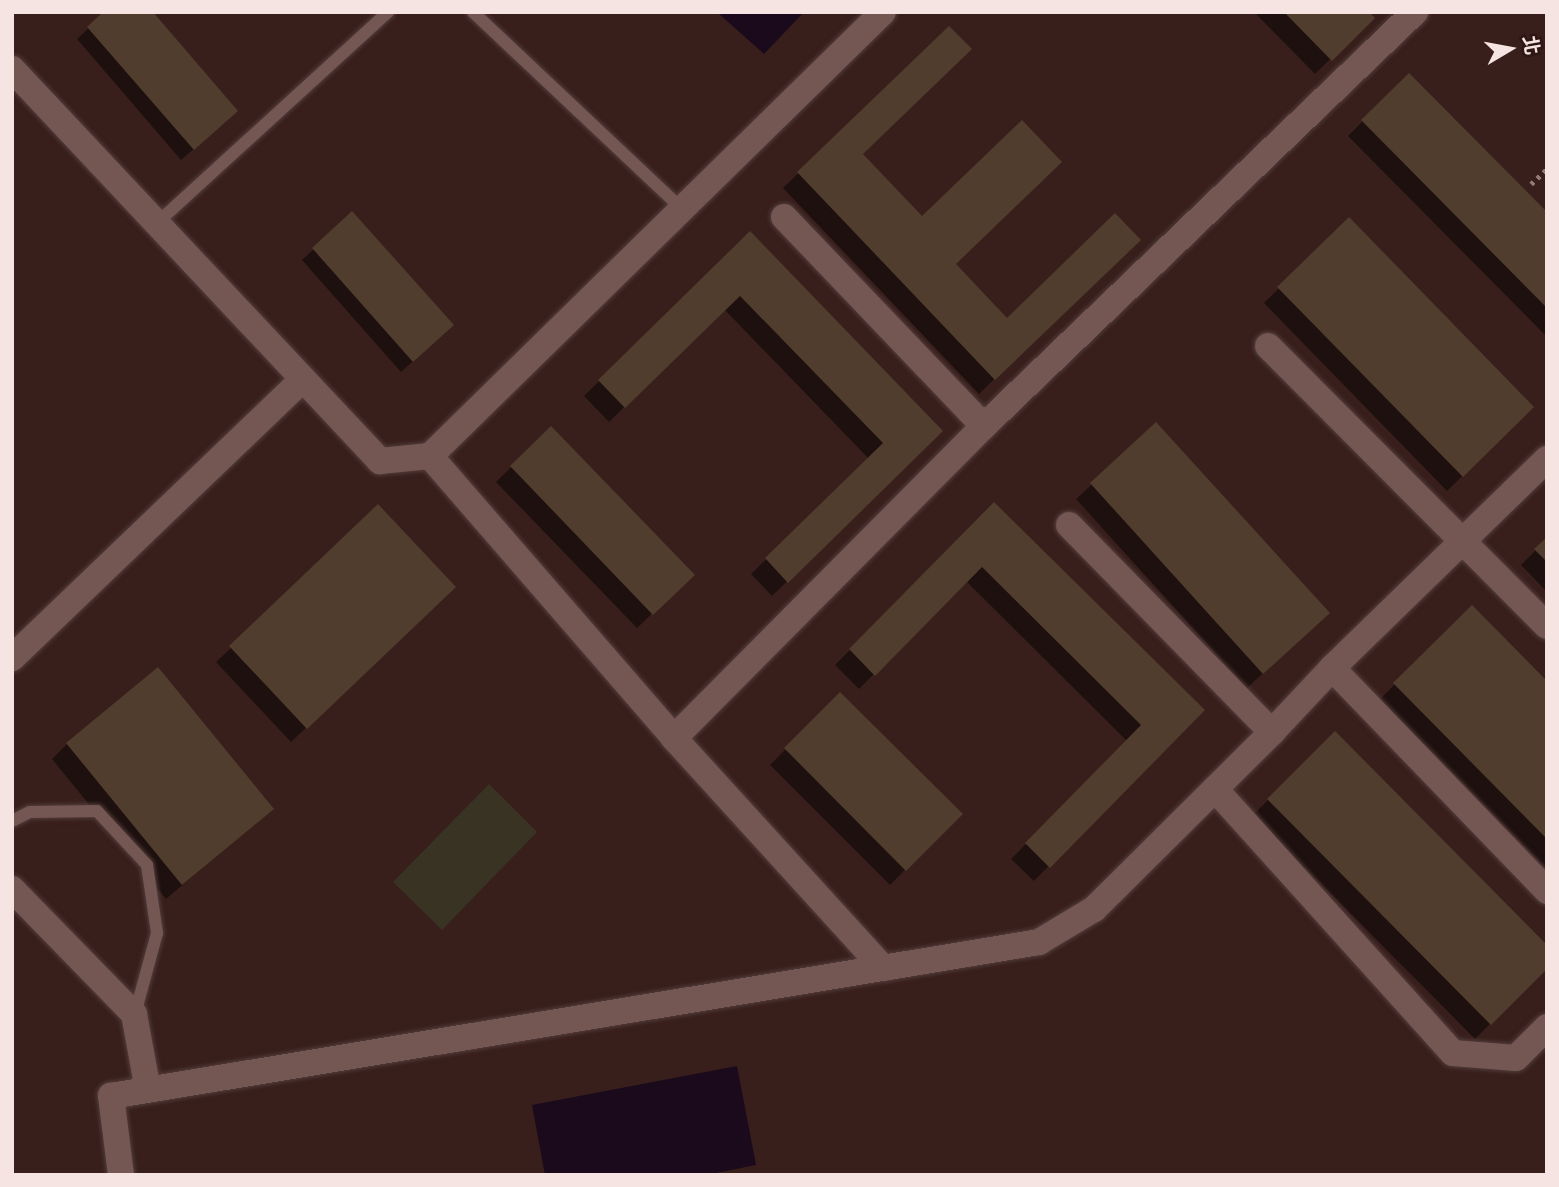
<!DOCTYPE html>
<meta charset="utf-8">
<style>
body{margin:0}
#map{position:relative;width:1559px;height:1187px;overflow:hidden;background:#381f1c;font-family:Karla,"Noto Sans TC",sans-serif}
div>[style]{position:absolute}
.green>*{inset:0;background:#383322}
.water>*{inset:0;background:#1a0a1c}
.shadow>*{inset:0;background:#0007}
.building>*{inset:0;background:#513d2d}
.path>*{height:4.5px;margin-top:-2.25px;transform-origin:0;background:repeating-linear-gradient(90deg,#917b78 0 3.5px,transparent 0 8.5px)}
.roads{filter:drop-shadow(0 0 2px #523d3b) drop-shadow(0 0 2px #523d3b)}
.lane>*{height:12px;margin:-6px;padding:0 6px;transform-origin:6px;border-radius:6px;background:#745753}
.street>*{height:26px;margin:-13px;padding:0 13px;transform-origin:13px;border-radius:13px;background:#745753}
span{translate:-50% -50%;white-space:nowrap;text-align:center;line-height:1.15;-webkit-text-stroke:7px #2d1613;paint-order:stroke}
.frame{position:absolute;inset:0;border:14px solid #f5e4e1;pointer-events:none}
.north{position:absolute;left:1475px;top:14px;width:70px;height:70px;-webkit-text-stroke:5px #2d1613;paint-order:stroke;rotate:80deg;font-size:19px;font-weight:700;line-height:28px;text-align:center;color:#f5e4e1}
.north::after{content:'';display:block;margin:auto;width:24px;height:32px;background:#f5e4e1;clip-path:polygon(50% 0,100% 100%,50% 72%,0 100%)}
</style>
<div id="map">
<div class="green">
<div style="clip-path:polygon(489px 784px,537px 832px,442px 930px,393px 882px)"></div>
</div>
<div class="water">
<div style="clip-path:polygon(717px 12px,804px 12px,764px 54px)"></div>
<div style="clip-path:polygon(737px 1066px,756px 1165px,706px 1175px,545px 1175px,532px 1105px)"></div>
</div>
<div class="shadow">
<div style="clip-path:polygon(106px 12px,225px 122px,181px 160px,77px 39px)"></div>
<div style="clip-path:polygon(1254px 12px,1367px 12px,1372px 18px,1315px 74px)"></div>
<div style="clip-path:polygon(949px 28px,861px 154px,922px 218px,954px 265px,1007px 320px,1138px 240px,979px 394px,783px 188px)"></div>
<div style="clip-path:polygon(1409px 75px,1547px 215px,1547px 337px,1348px 136px)"></div>
<div style="clip-path:polygon(352px 214px,440px 337px,401px 372px,302px 260px)"></div>
<div style="clip-path:polygon(1349px 219px,1532px 407px,1447px 491px,1264px 303px)"></div>
<div style="clip-path:polygon(750px 233px,941px 431px,772px 596px,751px 574px,869px 459px,724px 309px,609px 422px,584px 396px)"></div>
<div style="clip-path:polygon(1156px 425px,1312px 628px,1247px 688px,1076px 499px)"></div>
<div style="clip-path:polygon(551px 428px,692px 575px,637px 628px,496px 482px)"></div>
<div style="clip-path:polygon(994px 504px,1202px 710px,1034px 881px,1011px 859px,1127px 741px,966px 581px,859px 689px,835px 665px)"></div>
<div style="clip-path:polygon(1547px 539px,1547px 592px,1521px 565px)"></div>
<div style="clip-path:polygon(439px 602px,291px 742px,216px 662px,231px 648px)"></div>
<div style="clip-path:polygon(1472px 607px,1547px 684px,1547px 869px,1380px 699px)"></div>
<div style="clip-path:polygon(840px 694px,960px 814px,890px 885px,770px 765px)"></div>
<div style="clip-path:polygon(1335px 733px,1547px 967px,1475px 1039px,1253px 815px)"></div>
<div style="clip-path:polygon(67px 744px,272px 809px,166px 899px,52px 759px)"></div>
</div>
<div class="building">
<div style="clip-path:polygon(103px 12px,153px 12px,238px 111px,194px 150px,87px 27px)"></div>
<div style="clip-path:polygon(1284px 12px,1369px 12px,1375px 18px,1332px 61px)"></div>
<div style="clip-path:polygon(949px 26px,972px 49px,863px 154px,922px 216px,1022px 120px,1062px 162px,956px 264px,1007px 318px,1115px 213px,1141px 240px,995px 380px,797px 172px)"></div>
<div style="clip-path:polygon(1409px 73px,1547px 212px,1547px 308px,1361px 120px)"></div>
<div style="clip-path:polygon(352px 211px,454px 325px,413px 362px,312px 248px)"></div>
<div style="clip-path:polygon(1349px 217px,1534px 407px,1463px 477px,1277px 287px)"></div>
<div style="clip-path:polygon(750px 231px,943px 431px,788px 583px,765px 558px,883px 443px,740px 296px,625px 408px,598px 380px)"></div>
<div style="clip-path:polygon(1156px 422px,1330px 613px,1263px 674px,1090px 483px)"></div>
<div style="clip-path:polygon(551px 426px,695px 575px,653px 615px,510px 466px)"></div>
<div style="clip-path:polygon(994px 502px,1205px 710px,1050px 868px,1025px 843px,1141px 725px,982px 567px,875px 676px,849px 649px)"></div>
<div style="clip-path:polygon(378px 504px,456px 587px,307px 729px,229px 646px)"></div>
<div style="clip-path:polygon(1547px 537px,1547px 562px,1534px 549px)"></div>
<div style="clip-path:polygon(1472px 605px,1547px 681px,1547px 839px,1393px 683px)"></div>
<div style="clip-path:polygon(158px 667px,274px 809px,182px 885px,66px 743px)"></div>
<div style="clip-path:polygon(840px 692px,963px 814px,906px 871px,784px 748px)"></div>
<div style="clip-path:polygon(1335px 731px,1547px 945px,1547px 969px,1491px 1025px,1267px 799px)"></div>
</div>
<div class="path">
<div style="left:1531px;top:184px;width:22px;rotate:-43deg"></div>
</div>
<div class="roads">
<div class="lane">
<div style="left:473px;top:12px;width:287px;rotate:43.3deg"></div>
<div style="left:157px;top:223px;width:313px;rotate:-42.4deg"></div>
<div style="left:12px;top:821px;width:20px;rotate:-27deg"></div>
<div style="left:30px;top:812px;width:67px;rotate:-0.9deg"></div>
<div style="left:97px;top:811px;width:74px;rotate:47.2deg"></div>
<div style="left:147px;top:865px;width:69px;rotate:81.6deg"></div>
<div style="left:157px;top:933px;width:84px;rotate:105.2deg"></div>
</div>
<div class="street">
<div style="left:12px;top:69px;width:538px;rotate:46.81deg"></div>
<div style="left:380px;top:461px;width:50px;rotate:-5.7deg"></div>
<div style="left:430px;top:456px;width:373px;rotate:49.1deg"></div>
<div style="left:674px;top:738px;width:311px;rotate:47.7deg"></div>
<div style="left:784px;top:217px;width:289px;rotate:46.3deg"></div>
<div style="left:1268px;top:346px;width:395px;rotate:45.1deg"></div>
<div style="left:430px;top:456px;width:634px;rotate:-44.43deg"></div>
<div style="left:1069px;top:525px;width:290px;rotate:45.6deg"></div>
<div style="left:12px;top:658px;width:403px;rotate:-43.8deg"></div>
<div style="left:1332px;top:668px;width:310px;rotate:46deg"></div>
<div style="left:674px;top:738px;width:440px;rotate:-45.2deg"></div>
<div style="left:984px;top:426px;width:598px;rotate:-43.85deg"></div>
<div style="left:1215px;top:789px;width:355px;rotate:48deg"></div>
<div style="left:1453px;top:1053px;width:63px;rotate:4.5deg"></div>
<div style="left:1516px;top:1058px;width:44px;rotate:-45deg"></div>
<div style="left:12px;top:889px;width:175px;rotate:45.7deg"></div>
<div style="left:134px;top:1014px;width:77px;rotate:79.6deg"></div>
<div style="left:121px;top:1175px;width:80px;rotate:-97.2deg"></div>
<div style="left:111px;top:1096px;width:941px;rotate:-9.42deg"></div>
<div style="left:1039px;top:942px;width:64px;rotate:-31deg"></div>
<div style="left:1094px;top:909px;width:251px;rotate:-44.8deg"></div>
<div style="left:1272px;top:732px;width:88px;rotate:-46.8deg"></div>
<div style="left:1332px;top:668px;width:300px;rotate:-44.2deg"></div>
</div>
</div>
<div class="frame"></div>
<div class="north">北</div>
</div>
